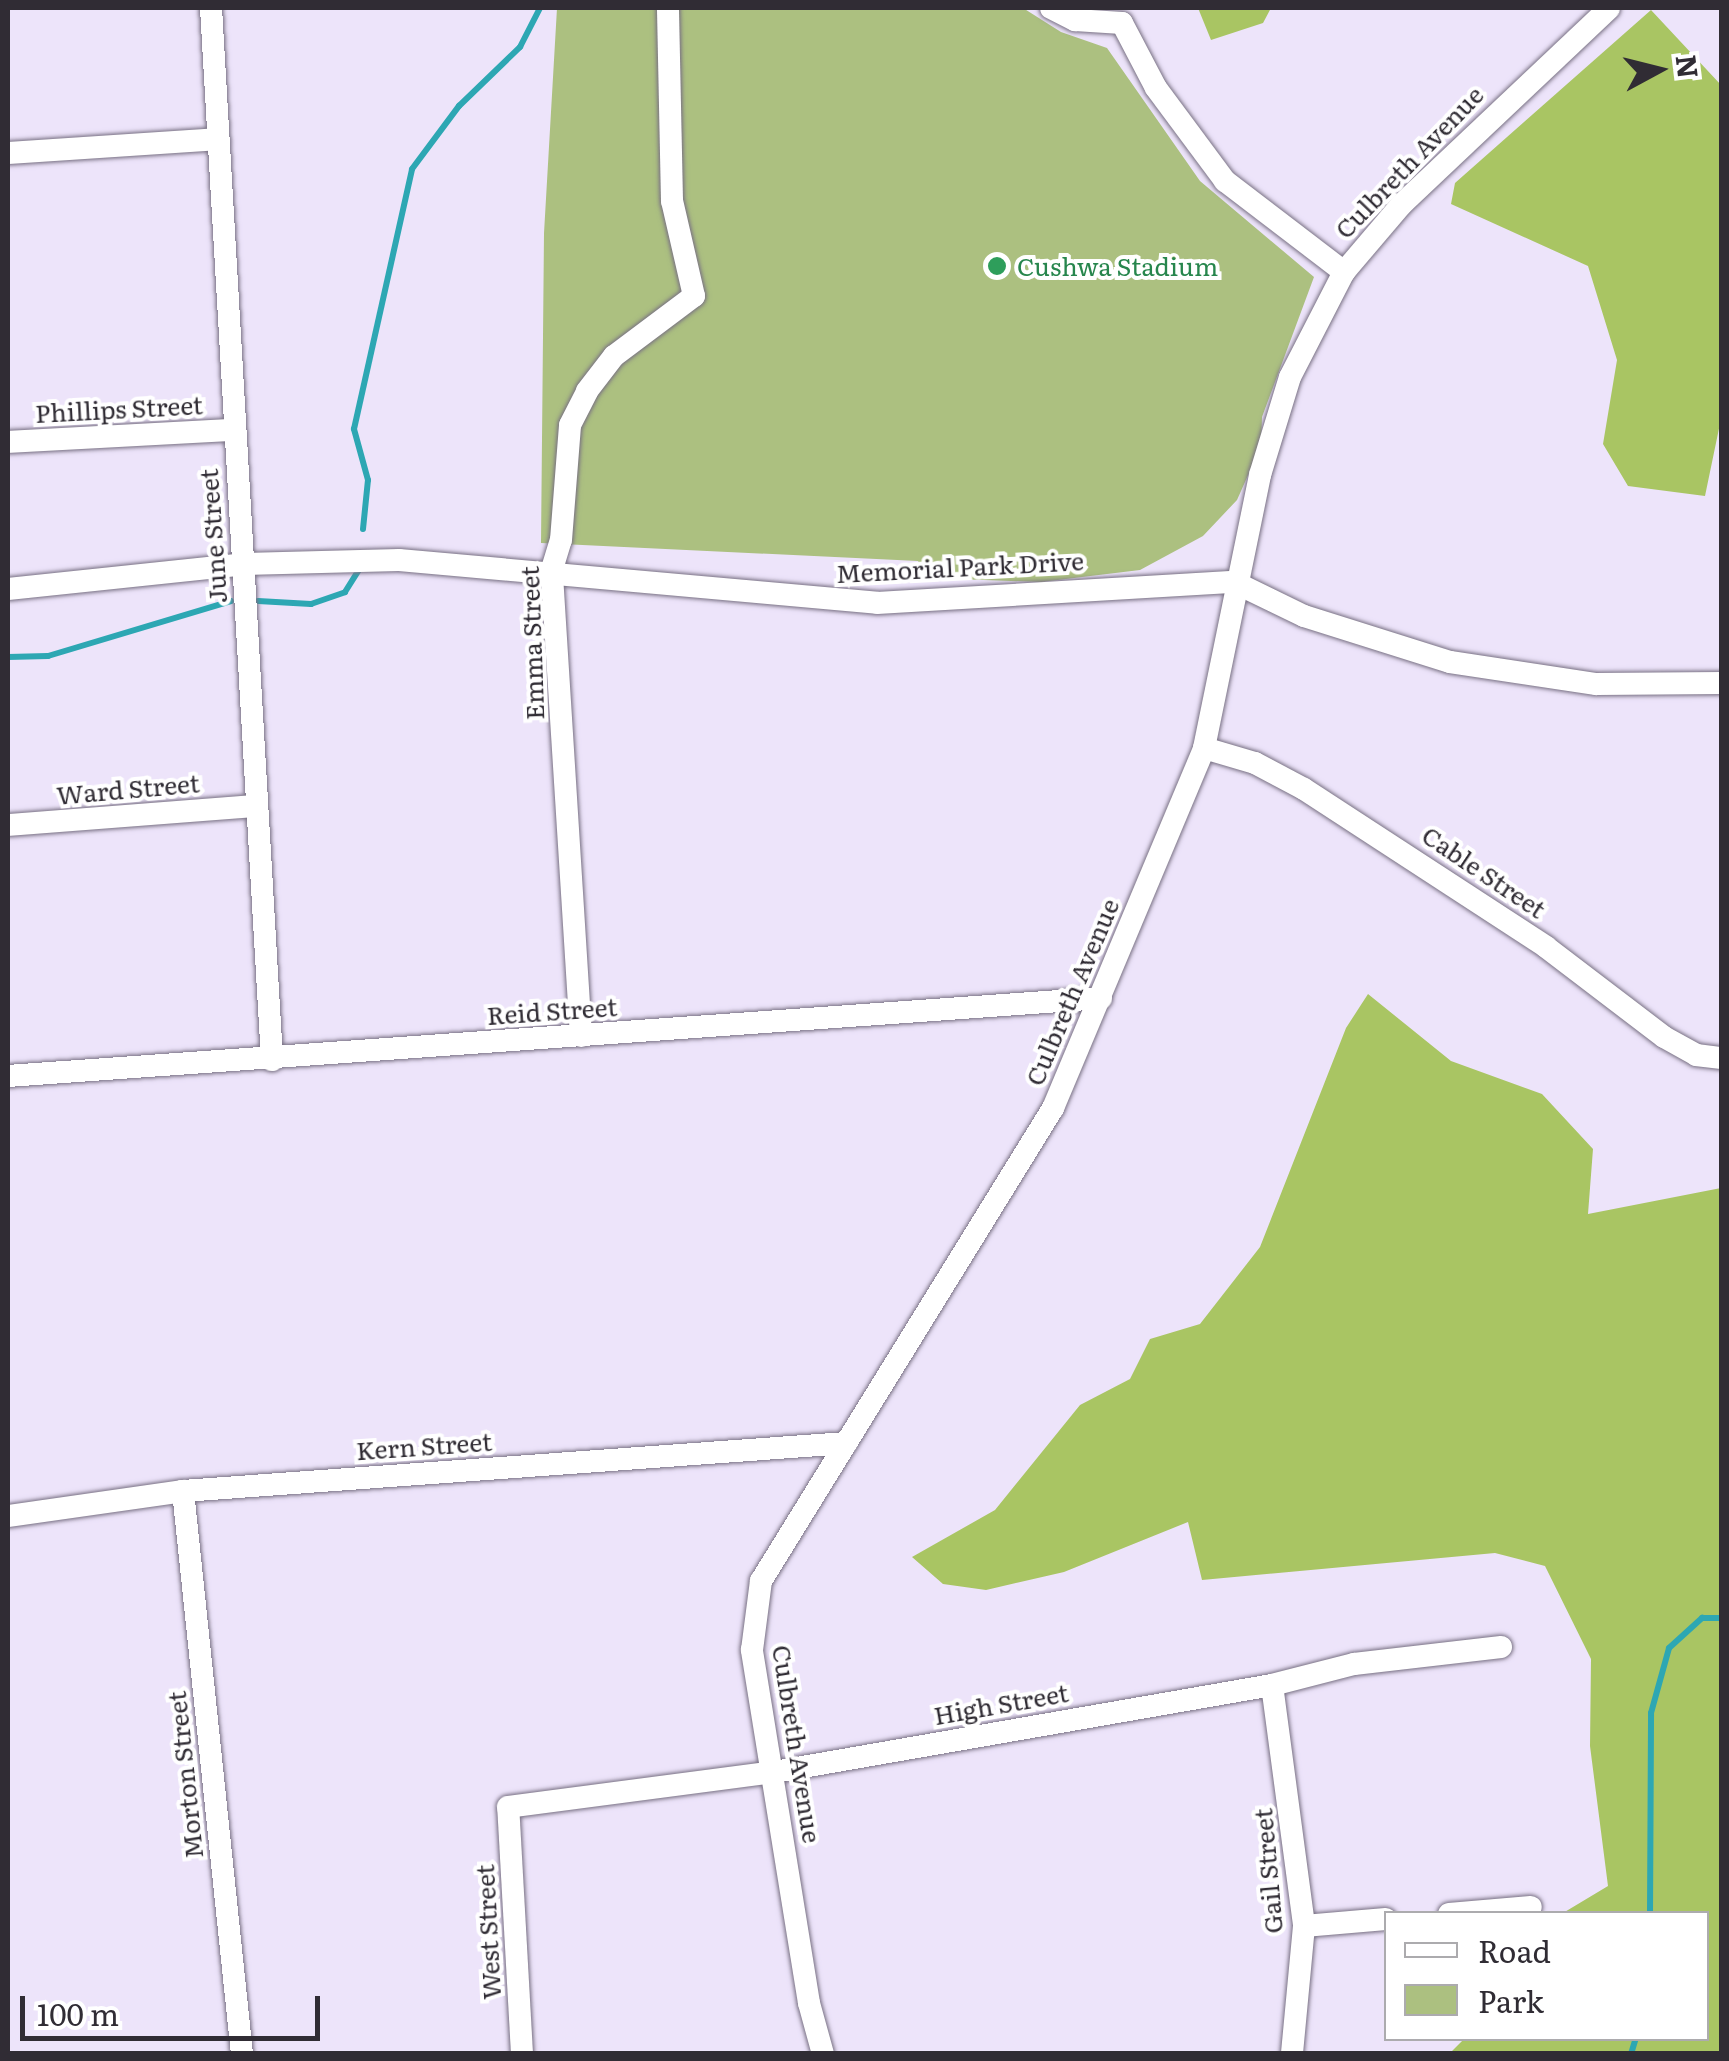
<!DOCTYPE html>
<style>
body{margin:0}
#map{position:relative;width:1729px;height:2061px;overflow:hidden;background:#ede4fa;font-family:Literata,serif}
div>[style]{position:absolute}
.green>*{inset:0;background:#acc080}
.forest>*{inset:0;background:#a9c563}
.stream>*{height:6px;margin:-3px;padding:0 3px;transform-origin:3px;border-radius:3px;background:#2da7b3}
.roads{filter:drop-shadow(0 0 2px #787083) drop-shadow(0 0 2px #787083)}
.minor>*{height:22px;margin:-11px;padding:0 11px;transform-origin:11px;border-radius:11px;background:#fff}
.dots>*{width:28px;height:28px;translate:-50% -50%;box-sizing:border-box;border:5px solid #fff;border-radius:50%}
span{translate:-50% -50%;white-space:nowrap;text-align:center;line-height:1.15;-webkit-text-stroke:8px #fff;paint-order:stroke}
.street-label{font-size:25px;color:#302c34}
.leisure-label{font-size:25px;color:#27864d}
.left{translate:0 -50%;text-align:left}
.frame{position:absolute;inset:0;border:10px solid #302c34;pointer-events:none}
.legend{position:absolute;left:1384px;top:1911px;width:325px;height:130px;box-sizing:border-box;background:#fff;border:2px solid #acabae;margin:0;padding:12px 18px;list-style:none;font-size:30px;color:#302c34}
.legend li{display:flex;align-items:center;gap:20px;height:50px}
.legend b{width:50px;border:2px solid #acabae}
.north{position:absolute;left:1609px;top:20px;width:100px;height:100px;-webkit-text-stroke:8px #fff;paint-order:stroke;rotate:83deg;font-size:28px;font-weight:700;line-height:40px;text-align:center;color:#302c34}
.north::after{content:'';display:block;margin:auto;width:35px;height:45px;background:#302c34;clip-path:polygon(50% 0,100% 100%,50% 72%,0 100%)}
.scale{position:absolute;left:20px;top:1996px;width:300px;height:45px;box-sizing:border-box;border:5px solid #302c34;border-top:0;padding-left:12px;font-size:30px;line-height:35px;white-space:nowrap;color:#302c34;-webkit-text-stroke:8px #fff;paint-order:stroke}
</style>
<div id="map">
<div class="green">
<div style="clip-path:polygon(557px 8px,1023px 8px,1061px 32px,1107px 48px,1200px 181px,1314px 277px,1262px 417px,1261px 446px,1237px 500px,1203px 536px,1140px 570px,1041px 582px,928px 578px,918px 561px,541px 543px,544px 233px)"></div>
</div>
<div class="forest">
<div style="clip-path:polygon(1198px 8px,1271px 8px,1263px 23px,1211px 40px)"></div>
<div style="clip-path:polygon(1651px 10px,1721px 85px,1722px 414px,1705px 496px,1628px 486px,1603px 444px,1617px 360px,1588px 266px,1451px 204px,1455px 183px)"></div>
<div style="clip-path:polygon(1368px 994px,1451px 1061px,1542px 1094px,1593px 1149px,1588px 1214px,1721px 1188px,1721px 2053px,1450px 2053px,1464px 2039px,1706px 2038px,1706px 1914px,1563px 1913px,1608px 1886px,1590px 1746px,1591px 1659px,1545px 1566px,1495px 1553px,1202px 1580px,1188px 1522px,1064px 1572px,986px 1590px,943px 1584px,912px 1557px,995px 1510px,1080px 1405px,1130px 1379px,1150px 1339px,1200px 1324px,1260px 1247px,1346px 1028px)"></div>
</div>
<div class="stream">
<div style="left:363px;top:529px;width:49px;rotate:-84.2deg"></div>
<div style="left:368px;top:480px;width:53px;rotate:-105.4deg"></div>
<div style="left:354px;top:429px;width:266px;rotate:-77.4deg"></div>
<div style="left:412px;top:169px;width:79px;rotate:-53.3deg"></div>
<div style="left:459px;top:106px;width:85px;rotate:-44deg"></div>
<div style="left:520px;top:47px;width:44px;rotate:-62.9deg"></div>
<div style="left:258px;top:601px;width:53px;rotate:3.2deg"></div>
<div style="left:311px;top:604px;width:36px;rotate:-19deg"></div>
<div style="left:345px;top:592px;width:25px;rotate:-58deg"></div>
<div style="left:8px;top:657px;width:40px;rotate:-1.4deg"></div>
<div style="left:48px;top:656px;width:191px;rotate:-16.7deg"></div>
<div style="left:1650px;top:1914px;width:201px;rotate:-89.7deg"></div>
<div style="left:1651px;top:1713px;width:67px;rotate:-74.5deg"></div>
<div style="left:1669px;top:1648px;width:45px;rotate:-42.3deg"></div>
<div style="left:1702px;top:1618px;width:20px"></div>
<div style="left:1631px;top:2054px;width:17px;rotate:-73deg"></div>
</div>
<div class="roads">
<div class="minor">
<div style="left:211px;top:8px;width:1054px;rotate:86.68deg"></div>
<div style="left:1051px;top:8px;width:27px;rotate:27deg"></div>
<div style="left:1075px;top:20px;width:47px;rotate:3.7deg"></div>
<div style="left:1122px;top:23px;width:73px;rotate:62.4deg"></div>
<div style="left:1156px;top:88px;width:116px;rotate:53.4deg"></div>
<div style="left:1225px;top:181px;width:150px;rotate:37.4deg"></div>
<div style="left:8px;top:153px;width:209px;rotate:-3.8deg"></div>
<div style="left:8px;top:442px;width:225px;rotate:-3.1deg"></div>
<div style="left:8px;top:589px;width:237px;rotate:-6deg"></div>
<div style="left:244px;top:564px;width:155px;rotate:-1.5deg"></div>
<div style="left:399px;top:560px;width:480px;rotate:5.1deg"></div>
<div style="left:877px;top:603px;width:358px;rotate:-3.4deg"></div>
<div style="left:1234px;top:582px;width:78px;rotate:25.9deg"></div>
<div style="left:1304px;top:616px;width:153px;rotate:17.5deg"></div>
<div style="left:1450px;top:662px;width:148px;rotate:8.6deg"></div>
<div style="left:1596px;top:684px;width:126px;rotate:-0.5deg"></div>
<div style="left:1204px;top:748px;width:53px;rotate:16.4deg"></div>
<div style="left:1255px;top:763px;width:55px;rotate:28deg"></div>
<div style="left:1304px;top:789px;width:289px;rotate:33.1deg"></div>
<div style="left:1546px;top:947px;width:148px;rotate:37.3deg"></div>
<div style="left:1664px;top:1037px;width:37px;rotate:29deg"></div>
<div style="left:1696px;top:1055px;width:26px;rotate:7deg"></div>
<div style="left:8px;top:825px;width:246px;rotate:-4.4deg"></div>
<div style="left:581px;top:1036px;width:468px;rotate:-93.6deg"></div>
<div style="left:552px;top:569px;width:30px;rotate:-73deg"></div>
<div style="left:561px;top:540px;width:115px;rotate:-85.5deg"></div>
<div style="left:570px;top:425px;width:38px;rotate:-63deg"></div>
<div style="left:587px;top:391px;width:44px;rotate:-52.4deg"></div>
<div style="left:614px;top:356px;width:100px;rotate:-36.9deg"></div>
<div style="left:694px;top:296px;width:98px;rotate:-103deg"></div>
<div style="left:672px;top:201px;width:193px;rotate:-91.2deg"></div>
<div style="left:8px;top:1076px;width:1096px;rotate:-4.08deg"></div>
<div style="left:183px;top:1491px;width:566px;rotate:84.02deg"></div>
<div style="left:8px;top:1516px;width:177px;rotate:-8.1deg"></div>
<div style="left:183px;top:1491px;width:665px;rotate:-4.14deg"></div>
<div style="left:1272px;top:1685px;width:243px;rotate:82.4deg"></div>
<div style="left:1304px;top:1926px;width:129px;rotate:95.4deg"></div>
<div style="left:1449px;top:1914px;width:82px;rotate:-4.9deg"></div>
<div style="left:1304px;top:1926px;width:82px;rotate:-4.9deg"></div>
<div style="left:522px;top:2054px;width:247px;rotate:-93.2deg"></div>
<div style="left:508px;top:1807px;width:268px;rotate:-7.5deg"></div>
<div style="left:774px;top:1772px;width:506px;rotate:-9.91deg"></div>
<div style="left:1272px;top:1685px;width:85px;rotate:-14.4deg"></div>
<div style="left:1354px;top:1664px;width:148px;rotate:-6.6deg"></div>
<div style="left:823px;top:2054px;width:53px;rotate:-105.4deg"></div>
<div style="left:809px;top:2003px;width:358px;rotate:-99.2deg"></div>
<div style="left:752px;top:1650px;width:70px;rotate:-82.6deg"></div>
<div style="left:761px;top:1581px;width:556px;rotate:-58.31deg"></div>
<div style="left:1053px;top:1108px;width:390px;rotate:-67.2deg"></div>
<div style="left:1204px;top:748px;width:279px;rotate:-78.4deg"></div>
<div style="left:1260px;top:475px;width:102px;rotate:-73deg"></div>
<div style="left:1290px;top:377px;width:118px;rotate:-62.8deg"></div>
<div style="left:1344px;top:272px;width:88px;rotate:-49.6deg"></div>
<div style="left:1401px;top:205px;width:286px;rotate:-43.4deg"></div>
</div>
</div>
<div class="dots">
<div style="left:997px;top:266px;background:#2e9e5b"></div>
</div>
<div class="street-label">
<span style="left:1409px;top:162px;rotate:-46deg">Culbreth Avenue</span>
<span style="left:119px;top:409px;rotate:-3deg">Phillips Street</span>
<span style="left:213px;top:536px;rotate:-94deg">June Street</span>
<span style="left:960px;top:567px;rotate:-3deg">Memorial Park Drive</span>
<span style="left:532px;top:643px;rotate:-92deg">Emma Street</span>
<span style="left:128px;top:789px;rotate:-5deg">Ward Street</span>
<span style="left:1484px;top:872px;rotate:34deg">Cable Street</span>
<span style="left:1072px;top:992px;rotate:-67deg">Culbreth Avenue</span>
<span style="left:552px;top:1011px;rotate:-4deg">Reid Street</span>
<span style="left:424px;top:1446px;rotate:-4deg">Kern Street</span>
<span style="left:1001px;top:1704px;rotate:-10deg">High Street</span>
<span style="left:797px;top:1744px;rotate:81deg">Culbreth Avenue</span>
<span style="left:185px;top:1775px;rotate:-96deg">Morton Street</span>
<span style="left:1268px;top:1871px;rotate:-95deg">Gail Street</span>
<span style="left:488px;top:1932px;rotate:-93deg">West Street</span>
</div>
<div class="leisure-label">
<span class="left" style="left:1017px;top:266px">Cushwa Stadium</span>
</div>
<div class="frame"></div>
<ul class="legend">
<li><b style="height:12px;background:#fff"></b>Road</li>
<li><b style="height:28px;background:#acc080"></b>Park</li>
</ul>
<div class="north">N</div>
<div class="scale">100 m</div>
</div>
